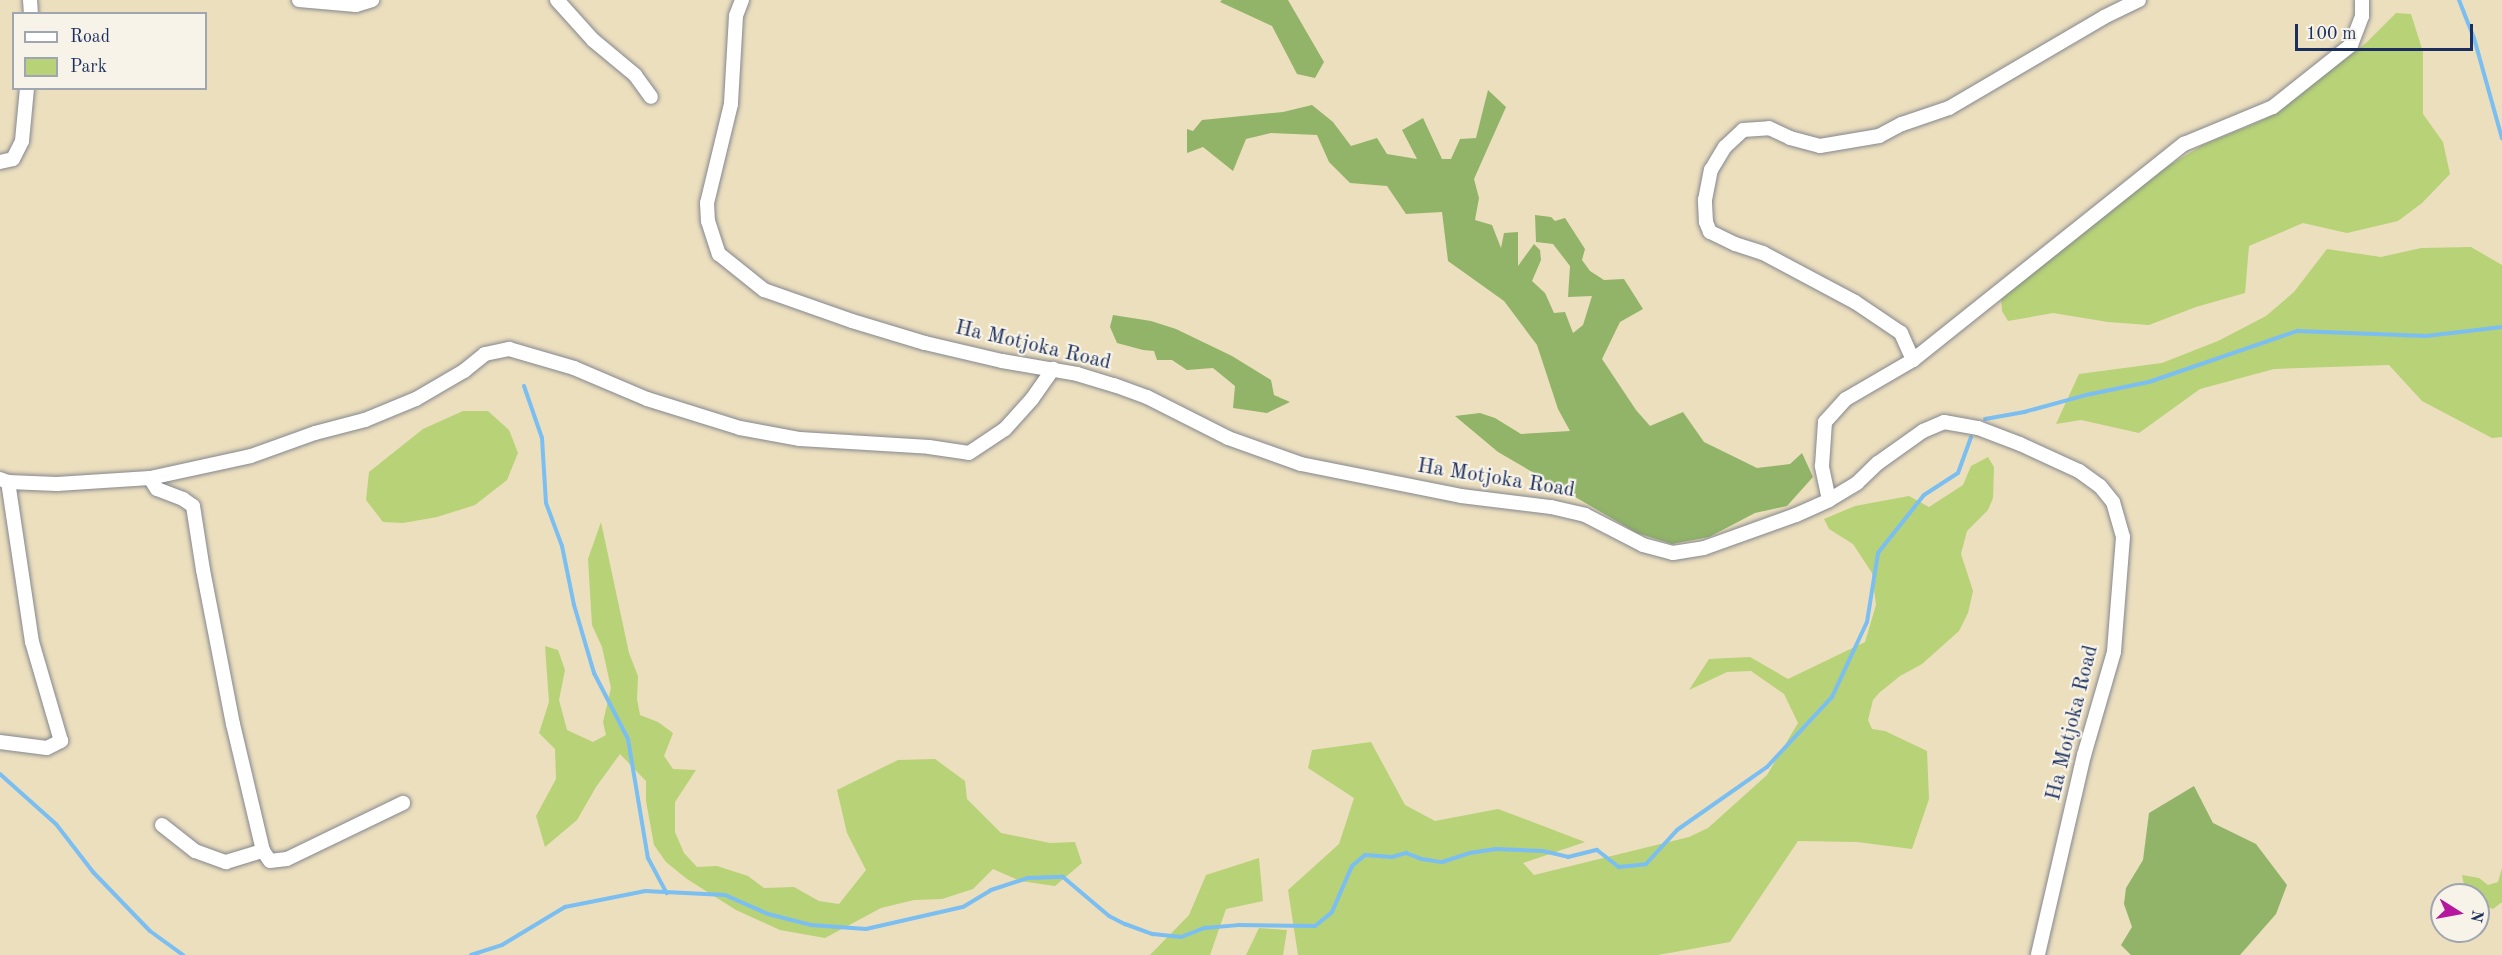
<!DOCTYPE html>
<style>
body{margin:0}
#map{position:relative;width:2502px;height:955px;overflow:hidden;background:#ecdfbe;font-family:"Old Standard TT",serif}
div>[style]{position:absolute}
.green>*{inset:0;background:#b7d277}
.forest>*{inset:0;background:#91b468}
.stream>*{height:4px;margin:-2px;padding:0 2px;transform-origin:2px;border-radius:2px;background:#7bbef1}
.roads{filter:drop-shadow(0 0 2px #84878e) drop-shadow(0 0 2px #84878e)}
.minor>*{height:14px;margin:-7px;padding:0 7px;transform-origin:7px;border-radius:7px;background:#fff}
span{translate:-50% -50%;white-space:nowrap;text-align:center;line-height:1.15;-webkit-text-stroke:4.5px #f7f3e8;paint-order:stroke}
.street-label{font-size:21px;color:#1b2f5e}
.legend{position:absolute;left:12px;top:12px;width:195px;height:78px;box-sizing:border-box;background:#f7f3e8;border:2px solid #9fa5b1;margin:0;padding:8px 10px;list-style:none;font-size:18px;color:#1b2f5e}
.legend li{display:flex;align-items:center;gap:12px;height:30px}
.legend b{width:30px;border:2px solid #9fa5b1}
.north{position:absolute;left:2430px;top:883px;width:60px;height:60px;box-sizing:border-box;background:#f7f3e8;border:2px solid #9fa5b1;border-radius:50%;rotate:101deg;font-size:16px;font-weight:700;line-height:24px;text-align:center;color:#1b2f5e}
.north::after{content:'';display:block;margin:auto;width:21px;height:27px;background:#b5179e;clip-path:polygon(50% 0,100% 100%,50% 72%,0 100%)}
.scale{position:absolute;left:2295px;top:24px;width:178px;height:27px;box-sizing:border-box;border:3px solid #1b2f5e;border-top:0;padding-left:8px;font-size:18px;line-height:21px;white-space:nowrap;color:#1b2f5e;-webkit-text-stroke:4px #f7f3e8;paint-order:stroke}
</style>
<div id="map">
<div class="green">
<div style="clip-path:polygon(2396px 13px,2411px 14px,2423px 52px,2423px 114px,2443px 142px,2450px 174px,2422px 203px,2398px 221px,2347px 233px,2303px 223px,2249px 246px,2245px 293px,2196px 307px,2149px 325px,2108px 322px,2053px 313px,2008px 321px,2002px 311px,2001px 297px,2153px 175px,2203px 145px,2263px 120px,2366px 43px)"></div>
<div style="clip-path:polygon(2471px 247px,2502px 265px,2502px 437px,2492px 438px,2422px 401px,2389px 365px,2274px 369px,2200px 389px,2139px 433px,2081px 420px,2056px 424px,2079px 374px,2162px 363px,2218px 341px,2266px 316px,2294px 292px,2327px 249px,2381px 257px,2421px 248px)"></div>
<div style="clip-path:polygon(463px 411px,488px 411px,509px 430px,518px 453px,507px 480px,475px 505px,437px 517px,403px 523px,383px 522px,366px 500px,369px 472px,423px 429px)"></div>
<div style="clip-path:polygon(1988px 457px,1994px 467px,1993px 498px,1988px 510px,1967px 531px,1961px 554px,1973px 591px,1968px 613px,1959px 631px,1922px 664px,1900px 676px,1879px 693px,1873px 700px,1868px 720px,1872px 729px,1885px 731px,1927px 751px,1929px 799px,1912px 849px,1857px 842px,1798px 841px,1730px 942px,1658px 955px,1298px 955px,1288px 890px,1339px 844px,1354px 798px,1308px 768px,1312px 750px,1371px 742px,1405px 805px,1435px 821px,1498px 809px,1585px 842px,1523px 863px,1534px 875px,1689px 837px,1708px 828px,1767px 775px,1798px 723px,1784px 694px,1751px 671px,1727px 672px,1689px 690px,1709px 659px,1750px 657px,1788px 679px,1865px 642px,1876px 605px,1872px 573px,1853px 544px,1829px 529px,1824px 519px,1855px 506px,1909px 496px,1929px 507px,1963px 485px,1971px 466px)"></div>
<div style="clip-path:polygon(601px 522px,629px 653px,638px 676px,637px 699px,640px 715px,658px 722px,673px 733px,664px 756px,673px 769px,696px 770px,675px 802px,675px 832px,684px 853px,697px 867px,717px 866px,748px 876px,764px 888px,794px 887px,819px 901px,839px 904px,866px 870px,847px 833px,837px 790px,898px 760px,935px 759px,965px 781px,967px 799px,1001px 833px,1050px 843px,1075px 842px,1082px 863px,1055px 886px,1020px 881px,993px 869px,973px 889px,942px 899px,914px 900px,881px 908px,825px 938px,780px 930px,736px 910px,687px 879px,666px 862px,654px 845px,646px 801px,646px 781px,620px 754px,596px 787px,577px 820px,545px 847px,536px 816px,556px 779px,555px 749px,539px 733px,549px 702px,545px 646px,558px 650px,565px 670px,559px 700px,567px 730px,593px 742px,606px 735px,603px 722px,611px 688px,602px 647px,592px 625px,588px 559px)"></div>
<div style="clip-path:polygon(1259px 858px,1263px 901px,1226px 909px,1210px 955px,1150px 955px,1189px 915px,1206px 875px)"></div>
<div style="clip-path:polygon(2502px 868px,2502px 902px,2493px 909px,2478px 903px,2478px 895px,2469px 895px,2465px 890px,2462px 875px,2479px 878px,2488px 885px,2498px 882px)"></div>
<div style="clip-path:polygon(1259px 928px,1287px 930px,1283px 955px,1246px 955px)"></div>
</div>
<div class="forest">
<div style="clip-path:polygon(1222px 0,1288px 0,1324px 62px,1315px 78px,1297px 74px,1272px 26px,1220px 2px)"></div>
<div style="clip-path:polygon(1488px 90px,1506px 107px,1474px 179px,1479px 198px,1475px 220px,1492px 225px,1501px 248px,1504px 233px,1518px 232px,1518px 266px,1534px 244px,1540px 250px,1541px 260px,1532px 281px,1545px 293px,1554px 313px,1565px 312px,1573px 333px,1583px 325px,1592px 296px,1568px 297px,1570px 266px,1553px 244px,1536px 242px,1535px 215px,1551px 217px,1555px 221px,1565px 218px,1585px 249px,1582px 260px,1590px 271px,1604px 280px,1624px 279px,1643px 309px,1620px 322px,1602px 359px,1636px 410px,1650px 426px,1683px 412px,1704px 442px,1757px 468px,1790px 464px,1802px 453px,1813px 477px,1787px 506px,1755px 513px,1709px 537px,1672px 544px,1637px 533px,1498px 452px,1455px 416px,1480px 413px,1495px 418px,1521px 434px,1570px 431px,1558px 409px,1537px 345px,1504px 301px,1448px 261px,1442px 212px,1406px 214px,1387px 186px,1350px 183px,1329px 162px,1317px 135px,1271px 133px,1246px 139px,1233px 171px,1203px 147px,1187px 153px,1187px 129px,1193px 131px,1202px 120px,1283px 112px,1312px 105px,1333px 122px,1351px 146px,1377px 138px,1387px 154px,1417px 159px,1402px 130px,1423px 118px,1442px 159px,1451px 159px,1460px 139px,1476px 138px)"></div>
<div style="clip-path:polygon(1113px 315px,1151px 321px,1176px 329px,1232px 356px,1271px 380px,1274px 395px,1290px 402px,1267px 413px,1233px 408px,1235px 386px,1213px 368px,1187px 370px,1172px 360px,1157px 360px,1154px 351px,1143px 350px,1117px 343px,1110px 327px)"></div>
<div style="clip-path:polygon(2194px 786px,2213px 823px,2256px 844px,2287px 885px,2276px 914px,2240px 955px,2131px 955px,2121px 945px,2132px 927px,2124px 904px,2126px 888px,2143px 860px,2149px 813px)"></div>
</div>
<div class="stream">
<div style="left:2459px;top:0;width:41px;rotate:68.5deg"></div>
<div style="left:2474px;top:38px;width:104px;rotate:74.4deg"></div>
<div style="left:524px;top:386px;width:55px;rotate:70.9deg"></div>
<div style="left:542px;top:438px;width:65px;rotate:86.5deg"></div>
<div style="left:546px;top:503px;width:46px;rotate:69.6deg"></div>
<div style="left:562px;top:546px;width:60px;rotate:78.5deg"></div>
<div style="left:574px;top:605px;width:71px;rotate:73.6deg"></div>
<div style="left:594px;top:673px;width:74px;rotate:62.7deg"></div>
<div style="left:628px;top:739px;width:121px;rotate:80.5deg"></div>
<div style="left:648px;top:858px;width:40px;rotate:62deg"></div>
<div style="left:1985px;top:419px;width:40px;rotate:-10deg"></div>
<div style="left:2024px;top:412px;width:64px;rotate:-15.3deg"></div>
<div style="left:2086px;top:395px;width:64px;rotate:-11.7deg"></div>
<div style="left:2149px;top:382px;width:157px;rotate:-19deg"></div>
<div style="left:2297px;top:331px;width:129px;rotate:2.2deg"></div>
<div style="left:2426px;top:336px;width:77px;rotate:-6.8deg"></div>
<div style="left:0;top:774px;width:75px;rotate:41.8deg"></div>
<div style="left:56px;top:824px;width:61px;rotate:52.4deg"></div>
<div style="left:93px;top:872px;width:82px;rotate:46deg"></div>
<div style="left:150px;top:931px;width:41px;rotate:36deg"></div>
<div style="left:471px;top:955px;width:33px;rotate:-18deg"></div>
<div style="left:502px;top:945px;width:74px;rotate:-31.1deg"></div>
<div style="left:565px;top:907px;width:82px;rotate:-11.3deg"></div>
<div style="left:645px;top:891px;width:80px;rotate:2.9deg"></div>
<div style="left:725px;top:895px;width:47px;rotate:23.8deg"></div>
<div style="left:768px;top:914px;width:44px;rotate:14.3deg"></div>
<div style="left:811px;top:925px;width:55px;rotate:4.2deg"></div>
<div style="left:866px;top:929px;width:99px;rotate:-12.8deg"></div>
<div style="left:963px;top:907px;width:33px;rotate:-31deg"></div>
<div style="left:991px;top:890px;width:39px;rotate:-18deg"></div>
<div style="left:1028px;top:878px;width:35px;rotate:-2deg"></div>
<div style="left:1063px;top:877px;width:60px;rotate:40.3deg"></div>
<div style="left:1109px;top:916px;width:18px;rotate:27deg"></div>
<div style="left:1125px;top:924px;width:30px;rotate:20deg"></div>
<div style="left:1153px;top:934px;width:28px;rotate:6deg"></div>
<div style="left:1181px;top:937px;width:26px;rotate:-21deg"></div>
<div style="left:1205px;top:928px;width:33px;rotate:-5deg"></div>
<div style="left:1238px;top:925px;width:77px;rotate:0.7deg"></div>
<div style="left:1315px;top:926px;width:22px;rotate:-39deg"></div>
<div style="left:1332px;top:912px;width:50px;rotate:-66.5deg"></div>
<div style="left:1352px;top:866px;width:17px;rotate:-40deg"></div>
<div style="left:1365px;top:855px;width:27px;rotate:4deg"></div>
<div style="left:1392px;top:857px;width:15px;rotate:-16deg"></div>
<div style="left:1406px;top:853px;width:17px;rotate:21deg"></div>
<div style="left:1422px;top:859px;width:20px;rotate:9deg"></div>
<div style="left:1442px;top:862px;width:29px;rotate:-18deg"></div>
<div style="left:1470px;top:853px;width:26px;rotate:-9deg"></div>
<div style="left:1496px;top:849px;width:47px;rotate:2.4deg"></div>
<div style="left:1543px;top:851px;width:26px;rotate:13deg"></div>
<div style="left:1568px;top:857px;width:30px;rotate:-14deg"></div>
<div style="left:1597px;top:850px;width:28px;rotate:38deg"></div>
<div style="left:1619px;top:867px;width:27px;rotate:-6deg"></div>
<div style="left:1646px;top:864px;width:46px;rotate:-47.6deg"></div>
<div style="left:1677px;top:830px;width:110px;rotate:-35deg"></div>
<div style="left:1767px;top:767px;width:96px;rotate:-47.1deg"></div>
<div style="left:1832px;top:697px;width:83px;rotate:-65deg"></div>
<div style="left:1867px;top:622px;width:70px;rotate:-80.9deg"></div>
<div style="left:1878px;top:553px;width:74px;rotate:-51.6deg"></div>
<div style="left:1924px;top:495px;width:40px;rotate:-32.9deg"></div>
<div style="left:1958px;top:473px;width:38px;rotate:-70deg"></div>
</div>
<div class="roads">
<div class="minor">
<div style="left:30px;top:0;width:14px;rotate:86deg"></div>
<div style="left:299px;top:0;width:57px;rotate:5deg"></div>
<div style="left:356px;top:5px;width:17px;rotate:-17deg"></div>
<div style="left:557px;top:0;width:54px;rotate:48deg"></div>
<div style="left:593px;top:40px;width:55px;rotate:39.8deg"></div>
<div style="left:635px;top:75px;width:27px;rotate:54deg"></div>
<div style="left:742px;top:0;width:17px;rotate:111deg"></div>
<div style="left:736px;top:16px;width:88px;rotate:93.3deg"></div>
<div style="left:731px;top:104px;width:102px;rotate:103.6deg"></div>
<div style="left:707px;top:203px;width:18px;rotate:87deg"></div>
<div style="left:708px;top:221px;width:35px;rotate:72deg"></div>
<div style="left:719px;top:254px;width:58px;rotate:38.7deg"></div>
<div style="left:764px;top:290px;width:93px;rotate:19.4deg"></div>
<div style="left:852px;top:321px;width:76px;rotate:16.8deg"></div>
<div style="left:925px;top:343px;width:79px;rotate:13.2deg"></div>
<div style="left:1002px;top:361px;width:76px;rotate:9.8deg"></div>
<div style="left:1077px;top:374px;width:39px;rotate:17deg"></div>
<div style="left:1114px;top:385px;width:35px;rotate:20deg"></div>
<div style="left:1147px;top:397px;width:91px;rotate:26.8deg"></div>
<div style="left:1228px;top:438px;width:77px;rotate:19.6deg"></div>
<div style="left:1301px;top:464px;width:163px;rotate:11.3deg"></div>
<div style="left:1461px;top:496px;width:91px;rotate:7deg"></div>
<div style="left:1551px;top:507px;width:35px;rotate:13deg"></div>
<div style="left:1585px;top:515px;width:65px;rotate:27.3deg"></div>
<div style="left:1643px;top:545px;width:31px;rotate:15deg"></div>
<div style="left:1673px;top:553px;width:31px;rotate:-9deg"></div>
<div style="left:1704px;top:548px;width:98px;rotate:-19.7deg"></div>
<div style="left:1796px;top:515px;width:36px;rotate:-24deg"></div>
<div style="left:1829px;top:500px;width:33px;rotate:-31deg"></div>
<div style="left:1857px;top:483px;width:29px;rotate:-44deg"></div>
<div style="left:1878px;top:463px;width:55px;rotate:-35.4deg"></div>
<div style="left:1923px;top:431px;width:23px;rotate:-23deg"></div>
<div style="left:1944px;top:422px;width:35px;rotate:10deg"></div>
<div style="left:1978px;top:428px;width:45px;rotate:20.9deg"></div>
<div style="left:2020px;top:444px;width:65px;rotate:24.6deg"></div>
<div style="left:2079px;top:471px;width:26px;rotate:36deg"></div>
<div style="left:2100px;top:486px;width:21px;rotate:51deg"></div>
<div style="left:2113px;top:502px;width:36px;rotate:74deg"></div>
<div style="left:2123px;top:537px;width:115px;rotate:94.5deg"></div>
<div style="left:2114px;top:652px;width:107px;rotate:106.2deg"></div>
<div style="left:2084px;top:755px;width:205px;rotate:103deg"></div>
<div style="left:0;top:162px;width:13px;rotate:-13deg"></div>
<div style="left:13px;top:159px;width:20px;rotate:-63deg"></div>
<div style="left:22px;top:141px;width:53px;rotate:-84.6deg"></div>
<div style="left:1913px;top:360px;width:30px;rotate:-114deg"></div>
<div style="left:1901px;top:333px;width:55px;rotate:-146deg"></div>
<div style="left:1855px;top:302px;width:104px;rotate:-152deg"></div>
<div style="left:1763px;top:253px;width:29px;rotate:-162deg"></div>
<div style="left:1735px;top:244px;width:28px;rotate:-154deg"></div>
<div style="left:1710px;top:232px;width:11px;rotate:-112deg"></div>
<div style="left:1706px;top:222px;width:22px;rotate:-93deg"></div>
<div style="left:1705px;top:200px;width:31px;rotate:-79deg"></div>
<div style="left:1711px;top:170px;width:27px;rotate:-59deg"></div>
<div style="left:1725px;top:147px;width:25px;rotate:-43deg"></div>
<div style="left:1743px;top:130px;width:26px;rotate:-4deg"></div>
<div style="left:1769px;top:128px;width:23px;rotate:25deg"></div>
<div style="left:1790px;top:138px;width:31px;rotate:15deg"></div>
<div style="left:1820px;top:146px;width:60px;rotate:-9.6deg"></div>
<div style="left:1879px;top:136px;width:26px;rotate:-28deg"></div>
<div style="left:1902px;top:124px;width:50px;rotate:-18.8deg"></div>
<div style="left:1949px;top:108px;width:180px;rotate:-30.4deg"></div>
<div style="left:2104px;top:17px;width:39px;rotate:-26deg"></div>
<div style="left:150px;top:478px;width:13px;rotate:58deg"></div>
<div style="left:157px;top:489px;width:28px;rotate:21deg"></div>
<div style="left:183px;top:499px;width:12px;rotate:35deg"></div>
<div style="left:193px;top:506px;width:65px;rotate:81.1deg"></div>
<div style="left:203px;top:570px;width:157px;rotate:79deg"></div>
<div style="left:233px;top:724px;width:130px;rotate:76.7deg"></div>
<div style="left:263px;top:851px;width:12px;rotate:55deg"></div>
<div style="left:270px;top:861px;width:17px;rotate:-7deg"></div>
<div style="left:287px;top:859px;width:129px;rotate:-25.8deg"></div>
<div style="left:0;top:479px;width:9px;rotate:21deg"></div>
<div style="left:8px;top:482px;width:49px;rotate:2.3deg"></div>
<div style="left:57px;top:484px;width:93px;rotate:-3.7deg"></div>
<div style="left:150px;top:478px;width:103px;rotate:-12.3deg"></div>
<div style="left:251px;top:456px;width:68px;rotate:-19.8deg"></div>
<div style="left:315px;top:433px;width:52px;rotate:-14.6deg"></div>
<div style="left:365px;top:420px;width:55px;rotate:-22.4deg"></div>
<div style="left:416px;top:399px;width:56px;rotate:-30.3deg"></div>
<div style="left:464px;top:371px;width:27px;rotate:-39deg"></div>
<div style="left:485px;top:354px;width:25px;rotate:-12deg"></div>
<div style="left:509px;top:349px;width:68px;rotate:16.3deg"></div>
<div style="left:574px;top:368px;width:79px;rotate:23deg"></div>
<div style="left:647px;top:399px;width:97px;rotate:17.3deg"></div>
<div style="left:740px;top:428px;width:61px;rotate:10.4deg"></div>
<div style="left:800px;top:439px;width:129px;rotate:3.5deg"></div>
<div style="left:929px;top:447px;width:40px;rotate:8.5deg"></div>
<div style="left:969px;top:453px;width:43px;rotate:-33.7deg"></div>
<div style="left:1005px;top:429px;width:40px;rotate:-48deg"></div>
<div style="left:1032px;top:399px;width:37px;rotate:-55deg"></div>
<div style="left:1829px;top:500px;width:35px;rotate:-102deg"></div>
<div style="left:1822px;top:466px;width:44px;rotate:-86.1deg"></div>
<div style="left:1825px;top:422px;width:31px;rotate:-48deg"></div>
<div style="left:1846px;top:399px;width:78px;rotate:-30.2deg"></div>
<div style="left:1913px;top:360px;width:347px;rotate:-38.6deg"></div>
<div style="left:2184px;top:144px;width:96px;rotate:-22.6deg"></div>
<div style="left:2273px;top:107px;width:100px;rotate:-38.5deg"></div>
<div style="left:2351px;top:45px;width:31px;rotate:-69deg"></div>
<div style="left:2362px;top:16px;width:16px;rotate:-90deg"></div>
<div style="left:0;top:742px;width:47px;rotate:7.3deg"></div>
<div style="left:47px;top:748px;width:16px;rotate:-27deg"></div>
<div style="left:61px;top:741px;width:103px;rotate:-106.3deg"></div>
<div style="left:32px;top:642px;width:162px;rotate:-98.5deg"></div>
<div style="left:162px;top:825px;width:42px;rotate:38.2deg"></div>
<div style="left:195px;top:851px;width:33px;rotate:20deg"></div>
<div style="left:226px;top:862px;width:39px;rotate:-17deg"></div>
</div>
</div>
<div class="street-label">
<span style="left:1033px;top:346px;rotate:13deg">Ha Motjoka Road</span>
<span style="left:1496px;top:479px;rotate:9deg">Ha Motjoka Road</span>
<span style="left:2073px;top:723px;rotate:-76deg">Ha Motjoka Road</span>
</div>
<ul class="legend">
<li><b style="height:8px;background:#fff"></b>Road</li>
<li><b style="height:16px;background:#b7d277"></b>Park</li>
</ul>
<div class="north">N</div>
<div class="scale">100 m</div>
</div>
